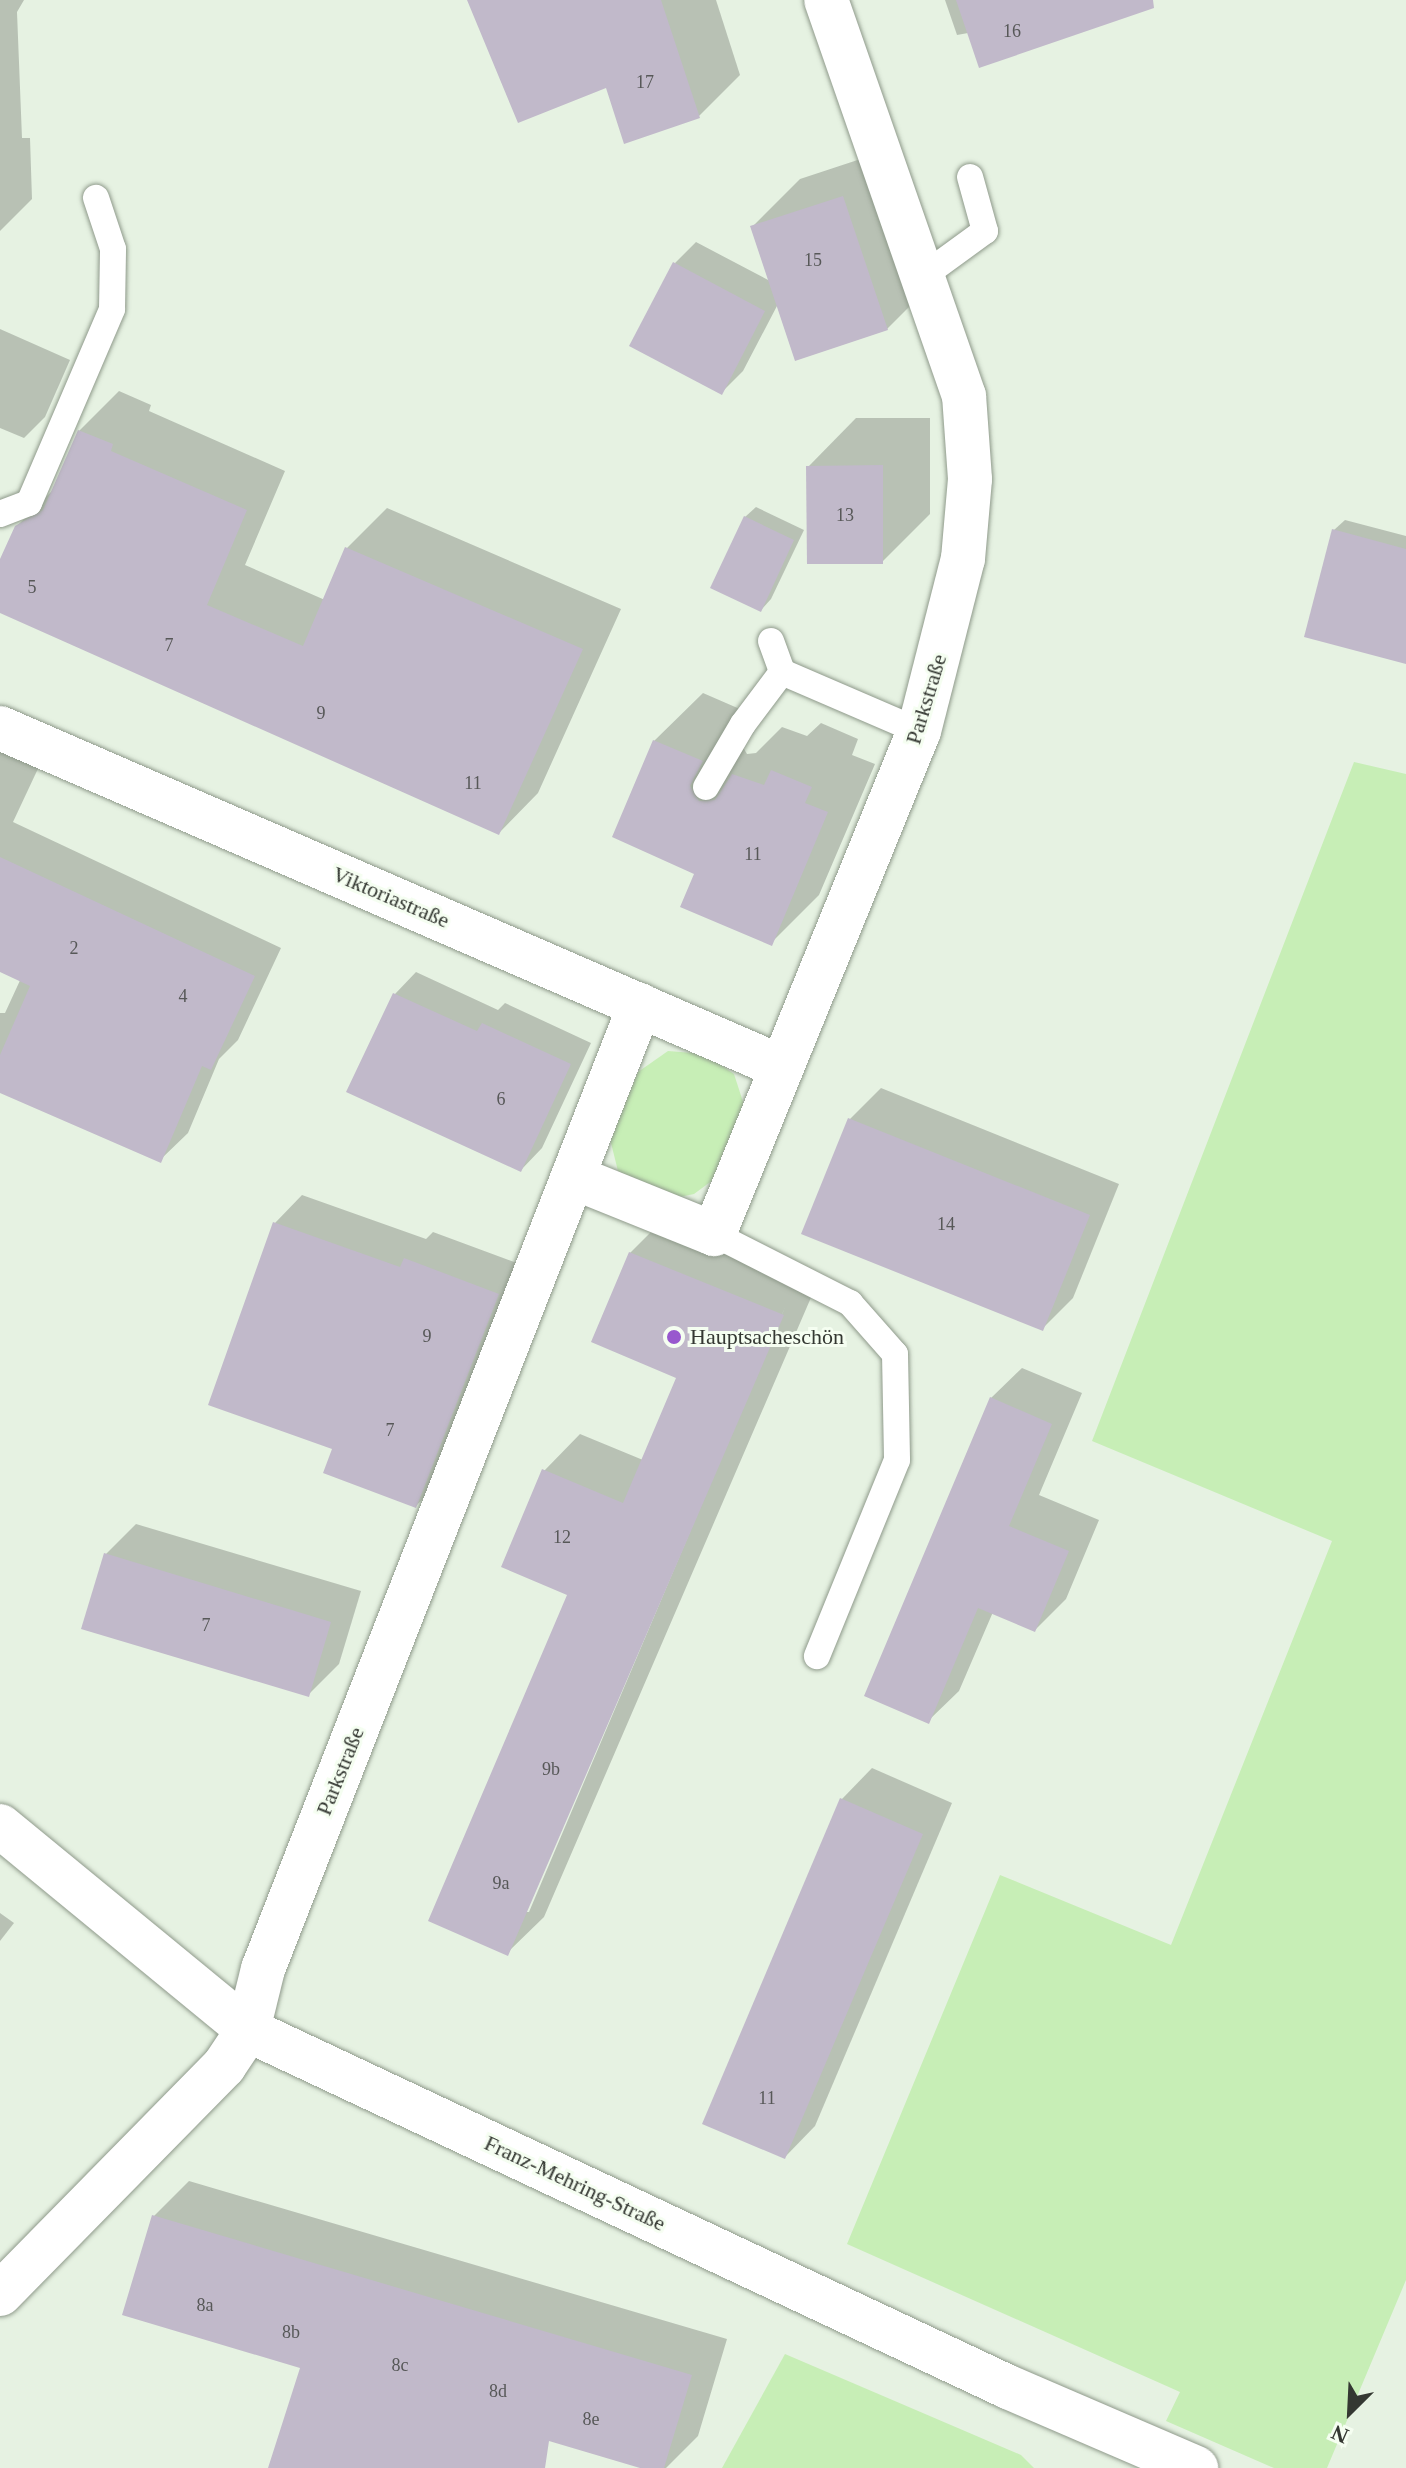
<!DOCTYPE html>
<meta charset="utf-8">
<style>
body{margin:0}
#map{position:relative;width:1406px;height:2468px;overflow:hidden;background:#e6f2e2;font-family:Georgia,serif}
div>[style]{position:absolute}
.green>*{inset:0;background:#c7eeb6}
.shadow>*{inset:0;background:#0003}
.building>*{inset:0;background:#c1b9ca}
.roads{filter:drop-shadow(0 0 2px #8f9a8b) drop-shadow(0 0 2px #8f9a8b)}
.lane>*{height:26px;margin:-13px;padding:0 13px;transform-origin:13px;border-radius:13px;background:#fff}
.street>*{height:44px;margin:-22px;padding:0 22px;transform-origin:22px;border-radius:22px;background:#fff}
.dots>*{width:22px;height:22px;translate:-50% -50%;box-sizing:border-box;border:4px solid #f5fef1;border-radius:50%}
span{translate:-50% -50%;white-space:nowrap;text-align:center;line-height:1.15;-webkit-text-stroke:6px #f5fef1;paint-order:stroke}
.number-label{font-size:18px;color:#575858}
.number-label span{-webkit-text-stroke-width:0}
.street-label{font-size:22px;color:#343832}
.poi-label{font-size:22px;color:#343832}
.left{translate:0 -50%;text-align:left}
.north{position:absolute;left:1310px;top:2372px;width:80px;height:80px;-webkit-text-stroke:6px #f5fef1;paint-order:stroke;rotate:204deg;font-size:22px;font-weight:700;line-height:32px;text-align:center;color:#343832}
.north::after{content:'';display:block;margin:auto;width:28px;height:36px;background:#343832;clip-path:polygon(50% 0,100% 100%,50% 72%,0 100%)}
</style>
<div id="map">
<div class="green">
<div style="clip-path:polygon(1354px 762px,1406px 774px,1406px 2280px,1327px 2468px,1274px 2468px,1166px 2421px,1180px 2392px,847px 2244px,1000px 1875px,1171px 1945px,1332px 1541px,1092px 1441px)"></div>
<div style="clip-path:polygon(668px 1051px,705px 1054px,734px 1074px,745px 1108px,721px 1174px,694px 1194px,675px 1198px,647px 1193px,618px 1171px,610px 1139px,638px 1072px)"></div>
<div style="clip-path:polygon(785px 2354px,1021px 2455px,1034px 2468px,722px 2468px)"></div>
</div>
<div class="shadow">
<div style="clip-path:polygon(0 0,24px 0,17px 12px,22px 138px,30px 138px,32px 199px,0 231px)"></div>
<div style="clip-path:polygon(481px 0,716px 0,740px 75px,699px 116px,607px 85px)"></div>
<div style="clip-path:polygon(945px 0,1149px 0,957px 35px)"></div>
<div style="clip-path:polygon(891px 149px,935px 281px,887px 329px,778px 304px,743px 371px,722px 392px,675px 263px,696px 242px,770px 281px,752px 227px,800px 179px)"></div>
<div style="clip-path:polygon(0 329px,70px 360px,45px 417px,24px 438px,0 428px)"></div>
<div style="clip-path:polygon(119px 391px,151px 405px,149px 411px,285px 471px,245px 565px,325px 600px,347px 548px,387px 508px,621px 609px,538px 793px,499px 833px,0 611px,0 564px,16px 527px,55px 488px,79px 431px)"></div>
<div style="clip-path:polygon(856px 418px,930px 418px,930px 514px,882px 562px,808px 467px)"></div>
<div style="clip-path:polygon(756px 507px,804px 530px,771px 599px,761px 610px,745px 517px)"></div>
<div style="clip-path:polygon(1345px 520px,1406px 536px,1406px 662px,1334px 530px)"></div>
<div style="clip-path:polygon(703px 693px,749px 713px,737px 737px,747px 754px,756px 753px,782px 727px,807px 736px,821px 723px,858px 739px,852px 755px,875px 764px,819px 895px,771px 943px,697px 873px,654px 741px)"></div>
<div style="clip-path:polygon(0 738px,43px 758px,13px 822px,281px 948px,238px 1040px,219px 1059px,188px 1133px,160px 1160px,0 1091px,0 1013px,5px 1013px,40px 937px,0 918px)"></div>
<div style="clip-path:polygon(416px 972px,498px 1010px,505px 1003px,591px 1043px,542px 1148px,521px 1170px,349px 1091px,395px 994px)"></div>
<div style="clip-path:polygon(881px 1088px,1119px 1184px,1073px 1298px,1042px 1329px,804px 1232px,850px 1119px)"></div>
<div style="clip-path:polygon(302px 1195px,426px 1239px,433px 1232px,525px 1266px,443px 1478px,416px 1506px,334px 1448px,275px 1223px)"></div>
<div style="clip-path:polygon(evenodd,667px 1216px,819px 1279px,544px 1917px,507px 1953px,569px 1594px,544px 1471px,580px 1434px,643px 1460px,679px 1377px,630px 1253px,667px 1216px,786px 1305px,529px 1912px,525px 1912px,786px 1305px)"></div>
<div style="clip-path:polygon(1022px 1368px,1082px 1393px,1039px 1495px,1099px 1520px,1066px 1599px,1035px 1630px,993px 1612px,959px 1691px,928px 1721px,991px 1398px)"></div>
<div style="clip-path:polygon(136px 1524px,361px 1591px,339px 1664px,308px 1695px,105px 1555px)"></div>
<div style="clip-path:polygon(872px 1768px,952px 1803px,815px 2126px,785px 2157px,842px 1799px)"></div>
<div style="clip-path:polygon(0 1913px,14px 1923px,0 1941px)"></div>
<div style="clip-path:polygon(189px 2181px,727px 2339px,698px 2436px,666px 2468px,647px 2468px,501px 2425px,487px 2468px,270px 2468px,303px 2366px,154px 2216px)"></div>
</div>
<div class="building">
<div style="clip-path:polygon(467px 0,661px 0,700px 118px,624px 144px,606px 88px,518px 123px)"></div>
<div style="clip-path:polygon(956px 0,1153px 0,1154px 8px,979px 68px)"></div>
<div style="clip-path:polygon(843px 196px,888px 330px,795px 361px,750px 226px)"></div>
<div style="clip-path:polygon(673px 262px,765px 311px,722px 395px,629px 346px)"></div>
<div style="clip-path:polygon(78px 430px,113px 444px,111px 451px,247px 510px,207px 605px,303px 646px,345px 547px,583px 649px,499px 835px,0 613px,0 559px,15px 526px,43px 510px)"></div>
<div style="clip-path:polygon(883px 465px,883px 564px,807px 564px,806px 466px)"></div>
<div style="clip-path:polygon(744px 516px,794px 540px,761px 612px,710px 588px)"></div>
<div style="clip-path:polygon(1332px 529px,1406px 549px,1406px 664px,1304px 637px)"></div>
<div style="clip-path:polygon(653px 740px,703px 761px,690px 786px,699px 801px,715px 800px,732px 774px,764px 785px,771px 770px,812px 787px,805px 803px,828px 812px,772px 946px,680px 907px,694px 874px,612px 837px)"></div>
<div style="clip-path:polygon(0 857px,255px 976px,211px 1070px,202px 1066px,161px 1163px,0 1093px,0 1055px,30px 986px,0 972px)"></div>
<div style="clip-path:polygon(393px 993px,477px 1031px,482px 1023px,571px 1064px,521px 1172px,346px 1092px)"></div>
<div style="clip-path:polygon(848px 1118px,1090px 1215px,1043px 1331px,801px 1234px)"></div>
<div style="clip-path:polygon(273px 1222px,400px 1267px,404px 1258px,499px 1294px,416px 1508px,323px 1473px,332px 1449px,208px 1405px)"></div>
<div style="clip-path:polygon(629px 1252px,784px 1315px,508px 1956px,428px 1921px,567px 1595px,501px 1567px,542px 1469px,623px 1503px,676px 1378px,591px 1342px)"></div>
<div style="clip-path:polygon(990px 1397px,1052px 1424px,1009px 1526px,1069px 1551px,1035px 1632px,978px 1608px,929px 1724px,864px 1696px)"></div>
<div style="clip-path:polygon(104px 1553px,331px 1622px,309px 1697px,81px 1629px)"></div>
<div style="clip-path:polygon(840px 1798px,923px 1834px,785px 2159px,702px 2124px)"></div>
<div style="clip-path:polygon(152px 2215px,692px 2375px,664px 2468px,640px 2468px,549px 2441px,545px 2468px,268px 2468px,300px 2368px,122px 2315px)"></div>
</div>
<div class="roads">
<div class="lane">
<div style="left:926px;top:274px;width:73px;rotate:-36.1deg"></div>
<div style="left:985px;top:231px;width:56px;rotate:-105.5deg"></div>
<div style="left:0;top:514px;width:31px;rotate:-21deg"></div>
<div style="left:29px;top:503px;width:211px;rotate:-66.8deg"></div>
<div style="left:112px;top:309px;width:60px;rotate:-89deg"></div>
<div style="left:113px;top:249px;width:54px;rotate:-108.4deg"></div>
<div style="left:771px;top:641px;width:33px;rotate:70deg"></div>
<div style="left:706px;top:787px;width:73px;rotate:-59.6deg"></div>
<div style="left:743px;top:724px;width:65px;rotate:-53.1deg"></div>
<div style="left:782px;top:672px;width:149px;rotate:23.3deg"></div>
<div style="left:714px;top:1234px;width:153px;rotate:26.9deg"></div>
<div style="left:850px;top:1303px;width:68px;rotate:48.6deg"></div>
<div style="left:895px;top:1354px;width:106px;rotate:88.9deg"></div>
<div style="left:897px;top:1460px;width:212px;rotate:112.2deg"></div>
</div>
<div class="street">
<div style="left:0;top:728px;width:851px;rotate:23.46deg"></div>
<div style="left:573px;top:1177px;width:152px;rotate:22deg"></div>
<div style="left:714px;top:1234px;width:543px;rotate:-67.83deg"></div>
<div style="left:919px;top:731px;width:178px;rotate:-75.7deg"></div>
<div style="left:963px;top:559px;width:80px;rotate:-85deg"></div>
<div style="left:970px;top:479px;width:83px;rotate:-94.1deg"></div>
<div style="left:964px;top:396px;width:419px;rotate:-109.2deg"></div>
<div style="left:0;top:1826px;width:321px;rotate:39.4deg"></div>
<div style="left:248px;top:2030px;width:840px;rotate:25.16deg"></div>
<div style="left:1008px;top:2387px;width:205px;rotate:23.3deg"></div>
<div style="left:0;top:2294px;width:320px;rotate:-45.5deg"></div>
<div style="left:224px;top:2066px;width:43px;rotate:-56.3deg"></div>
<div style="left:248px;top:2030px;width:63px;rotate:-76.2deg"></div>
<div style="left:263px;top:1969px;width:1035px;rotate:-68.64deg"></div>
</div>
</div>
<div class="dots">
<div style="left:674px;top:1337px;background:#9858ce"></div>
</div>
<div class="number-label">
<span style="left:1012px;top:31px">16</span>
<span style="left:645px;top:82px">17</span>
<span style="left:813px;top:260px">15</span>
<span style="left:845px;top:515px">13</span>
<span style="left:32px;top:587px">5</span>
<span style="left:169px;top:645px">7</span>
<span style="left:321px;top:713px">9</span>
<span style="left:473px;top:783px">11</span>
<span style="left:753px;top:854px">11</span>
<span style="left:74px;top:948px">2</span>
<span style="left:183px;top:996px">4</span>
<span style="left:501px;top:1099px">6</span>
<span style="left:946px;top:1224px">14</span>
<span style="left:427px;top:1336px">9</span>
<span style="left:390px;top:1430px">7</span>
<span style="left:562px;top:1537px">12</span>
<span style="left:206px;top:1625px">7</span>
<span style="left:551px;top:1769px">9b</span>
<span style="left:501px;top:1883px">9a</span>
<span style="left:767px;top:2098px">11</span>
<span style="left:205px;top:2305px">8a</span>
<span style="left:291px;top:2332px">8b</span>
<span style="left:400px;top:2365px">8c</span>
<span style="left:498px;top:2391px">8d</span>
<span style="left:591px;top:2419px">8e</span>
</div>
<div class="street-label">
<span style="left:926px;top:699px;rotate:-73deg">Parkstraße</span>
<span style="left:391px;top:897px;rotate:23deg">Viktoriastraße</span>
<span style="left:340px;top:1771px;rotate:-68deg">Parkstraße</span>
<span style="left:575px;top:2183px;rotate:25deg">Franz-Mehring-Straße</span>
</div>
<div class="poi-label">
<span class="left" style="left:690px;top:1337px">Hauptsacheschön</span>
</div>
<div class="north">N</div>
</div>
